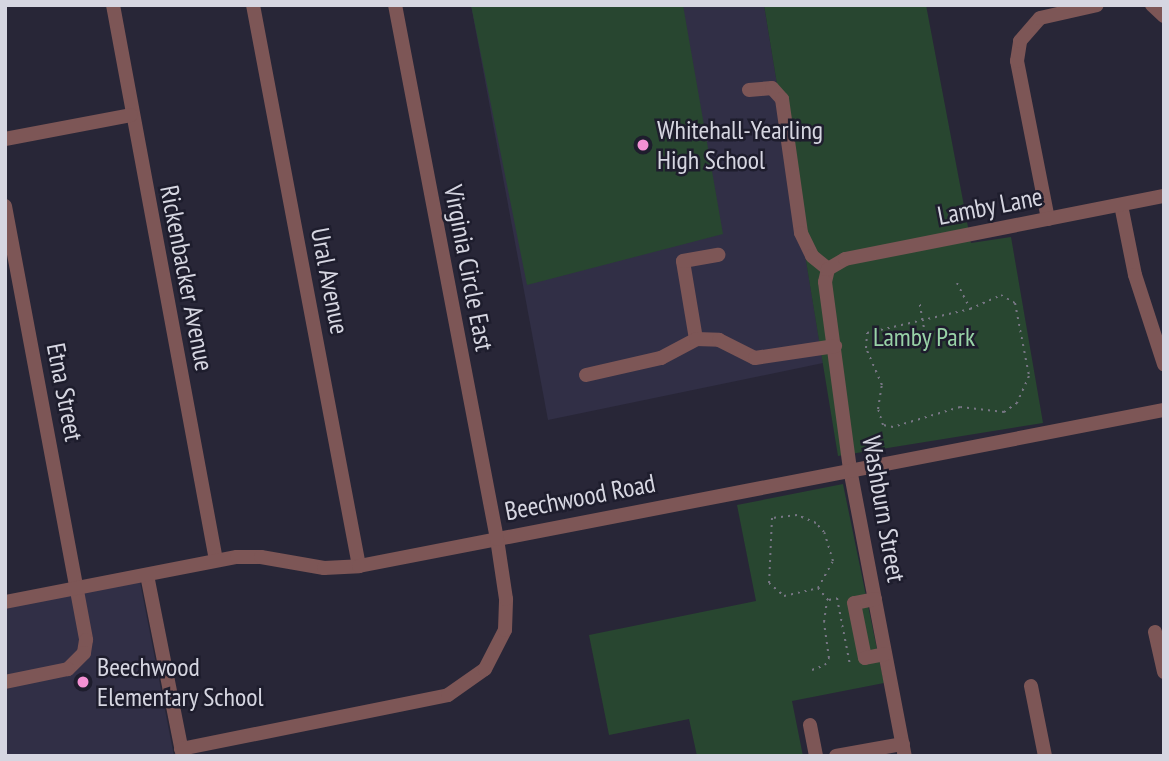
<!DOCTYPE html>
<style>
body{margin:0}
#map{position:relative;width:1169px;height:761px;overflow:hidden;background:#282637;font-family:"PT Sans Narrow",sans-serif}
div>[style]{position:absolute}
.built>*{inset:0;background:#312f46}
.green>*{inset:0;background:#284630}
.path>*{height:2px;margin-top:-1px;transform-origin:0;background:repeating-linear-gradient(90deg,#777684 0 2px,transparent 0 7px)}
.minor>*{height:14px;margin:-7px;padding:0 7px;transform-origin:7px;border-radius:7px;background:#7d5656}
.dots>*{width:19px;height:19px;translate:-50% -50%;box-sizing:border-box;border:4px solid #1e1d2d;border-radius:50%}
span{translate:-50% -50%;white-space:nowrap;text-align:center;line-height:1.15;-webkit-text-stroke:5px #1e1d2d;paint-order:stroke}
.poi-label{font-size:26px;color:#d6d6e1}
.left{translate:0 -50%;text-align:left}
.street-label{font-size:26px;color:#d6d6e1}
.park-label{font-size:26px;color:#98d2a7}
.frame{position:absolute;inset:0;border:7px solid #d6d6e1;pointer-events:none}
</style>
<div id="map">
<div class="built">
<div style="clip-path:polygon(471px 5px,764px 5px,823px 363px,548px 420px)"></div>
<div style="clip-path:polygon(140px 582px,174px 756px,5px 756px,5px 608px)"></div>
</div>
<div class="green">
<div style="clip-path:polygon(471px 5px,683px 5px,723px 234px,527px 285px)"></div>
<div style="clip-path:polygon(764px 5px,926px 5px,971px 243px,1011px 237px,1043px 423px,838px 456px)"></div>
<div style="clip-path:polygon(843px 484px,884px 683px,792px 701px,803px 756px,697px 756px,689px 719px,609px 735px,589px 635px,756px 601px,737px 505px)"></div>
</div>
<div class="path">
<div style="left:957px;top:283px;width:28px;rotate:63deg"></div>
<div style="left:1001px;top:295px;width:16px;rotate:30deg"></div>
<div style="left:1015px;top:303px;width:74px;rotate:79.1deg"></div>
<div style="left:1029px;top:376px;width:30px;rotate:114deg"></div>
<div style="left:1017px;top:403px;width:16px;rotate:145deg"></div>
<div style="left:1004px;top:412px;width:44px;rotate:-173.5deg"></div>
<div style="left:960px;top:407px;width:70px;rotate:163.4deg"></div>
<div style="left:893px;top:427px;width:10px;rotate:-169deg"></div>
<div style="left:883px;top:425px;width:17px;rotate:-107deg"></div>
<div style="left:878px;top:409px;width:24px;rotate:-81deg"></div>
<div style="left:882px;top:385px;width:40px;rotate:-113.4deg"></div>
<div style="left:866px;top:348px;width:15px;rotate:-86deg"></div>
<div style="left:867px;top:333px;width:106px;rotate:-13.1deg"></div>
<div style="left:970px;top:309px;width:34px;rotate:-24deg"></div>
<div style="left:911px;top:336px;width:14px;rotate:-8deg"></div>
<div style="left:925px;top:334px;width:34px;rotate:-100deg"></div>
<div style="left:818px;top:588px;width:31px;rotate:-61deg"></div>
<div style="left:833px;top:561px;width:30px;rotate:-107deg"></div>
<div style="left:824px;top:532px;width:12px;rotate:-132deg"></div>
<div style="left:816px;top:523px;width:21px;rotate:-157deg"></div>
<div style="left:797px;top:515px;width:25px;rotate:173deg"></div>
<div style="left:772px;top:518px;width:65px;rotate:92.6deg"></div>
<div style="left:769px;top:583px;width:20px;rotate:41deg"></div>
<div style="left:784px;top:596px;width:35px;rotate:-13deg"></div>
<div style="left:818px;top:588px;width:16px;rotate:50deg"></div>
<div style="left:829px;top:600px;width:8px;rotate:-14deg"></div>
<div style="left:837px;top:598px;width:68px;rotate:79deg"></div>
<div style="left:812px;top:670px;width:14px;rotate:-21deg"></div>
<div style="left:825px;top:665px;width:8px;rotate:-60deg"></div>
<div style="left:829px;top:658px;width:36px;rotate:-98deg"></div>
<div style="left:824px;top:622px;width:21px;rotate:-82deg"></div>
</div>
<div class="minor">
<div style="left:113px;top:5px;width:564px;rotate:79.49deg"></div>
<div style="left:253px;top:5px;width:571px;rotate:79.3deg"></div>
<div style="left:1152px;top:5px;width:16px;rotate:43deg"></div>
<div style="left:749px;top:90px;width:23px;rotate:-5deg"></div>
<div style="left:772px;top:88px;width:15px;rotate:48deg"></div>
<div style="left:782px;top:99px;width:135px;rotate:81.9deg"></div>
<div style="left:801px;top:233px;width:25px;rotate:64deg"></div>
<div style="left:812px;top:256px;width:21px;rotate:39deg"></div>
<div style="left:5px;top:139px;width:128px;rotate:-10.8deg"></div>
<div style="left:1121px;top:205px;width:71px;rotate:78.7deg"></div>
<div style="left:1135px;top:275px;width:94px;rotate:72deg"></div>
<div style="left:5px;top:206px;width:441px;rotate:79.4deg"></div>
<div style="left:86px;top:640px;width:13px;rotate:99deg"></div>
<div style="left:84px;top:653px;width:23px;rotate:135deg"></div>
<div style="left:68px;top:669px;width:64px;rotate:168.3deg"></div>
<div style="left:1048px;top:219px;width:161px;rotate:-101.1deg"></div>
<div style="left:1017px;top:61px;width:20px;rotate:-81deg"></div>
<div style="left:1020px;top:41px;width:30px;rotate:-49deg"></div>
<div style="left:1040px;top:18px;width:58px;rotate:-12.8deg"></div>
<div style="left:828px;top:269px;width:13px;rotate:103deg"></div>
<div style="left:825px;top:282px;width:189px;rotate:82.4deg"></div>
<div style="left:850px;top:469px;width:292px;rotate:79.2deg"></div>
<div style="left:828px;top:269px;width:20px;rotate:-30deg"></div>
<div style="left:845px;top:259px;width:325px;rotate:-11.2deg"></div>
<div style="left:696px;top:339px;width:79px;rotate:-99.5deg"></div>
<div style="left:683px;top:261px;width:36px;rotate:-10deg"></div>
<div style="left:586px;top:375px;width:77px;rotate:-12.8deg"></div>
<div style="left:661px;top:358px;width:40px;rotate:-28deg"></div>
<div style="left:696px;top:339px;width:23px;rotate:2deg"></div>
<div style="left:719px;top:340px;width:40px;rotate:26.6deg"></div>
<div style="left:755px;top:358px;width:81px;rotate:-8.5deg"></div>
<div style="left:147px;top:575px;width:185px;rotate:78.8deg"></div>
<div style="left:875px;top:599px;width:21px;rotate:169deg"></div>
<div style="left:854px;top:603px;width:56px;rotate:78.7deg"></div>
<div style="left:865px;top:658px;width:20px;rotate:-11deg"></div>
<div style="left:5px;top:602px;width:236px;rotate:-11deg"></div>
<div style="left:237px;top:557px;width:24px"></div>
<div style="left:261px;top:557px;width:64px;rotate:9.9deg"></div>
<div style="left:324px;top:568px;width:35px;rotate:-3deg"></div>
<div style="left:359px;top:566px;width:820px;rotate:-10.97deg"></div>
<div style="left:1155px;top:632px;width:41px;rotate:77.3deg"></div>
<div style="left:1031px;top:686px;width:71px;rotate:78.7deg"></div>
<div style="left:810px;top:725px;width:32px;rotate:79deg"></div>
<div style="left:181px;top:749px;width:272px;rotate:-11.4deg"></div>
<div style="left:448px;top:695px;width:45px;rotate:-35.1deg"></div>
<div style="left:485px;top:669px;width:44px;rotate:-62.9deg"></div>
<div style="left:505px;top:630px;width:31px;rotate:-88deg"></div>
<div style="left:506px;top:599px;width:61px;rotate:-98.5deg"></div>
<div style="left:497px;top:539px;width:544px;rotate:-100.81deg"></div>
<div style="left:836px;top:756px;width:68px;rotate:-10.2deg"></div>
</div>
<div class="dots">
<div style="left:643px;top:145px;background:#f491d4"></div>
<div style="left:83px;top:682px;background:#f491d4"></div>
</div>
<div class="poi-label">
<span class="left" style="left:657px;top:145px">Whitehall-Yearling<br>High School</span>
<span class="left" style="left:97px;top:682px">Beechwood<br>Elementary School</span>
</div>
<div class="street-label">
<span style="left:990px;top:206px;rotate:-11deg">Lamby Lane</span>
<span style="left:469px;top:268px;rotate:79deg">Virginia Circle East</span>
<span style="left:187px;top:278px;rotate:79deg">Rickenbacker Avenue</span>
<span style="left:330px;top:281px;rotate:79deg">Ural Avenue</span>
<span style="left:65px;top:392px;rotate:79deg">Etna Street</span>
<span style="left:580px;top:497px;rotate:-11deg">Beechwood Road</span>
<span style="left:884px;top:509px;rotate:80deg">Washburn Street</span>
</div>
<div class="park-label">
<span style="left:924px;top:337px">Lamby Park</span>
</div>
<div class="frame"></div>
</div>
